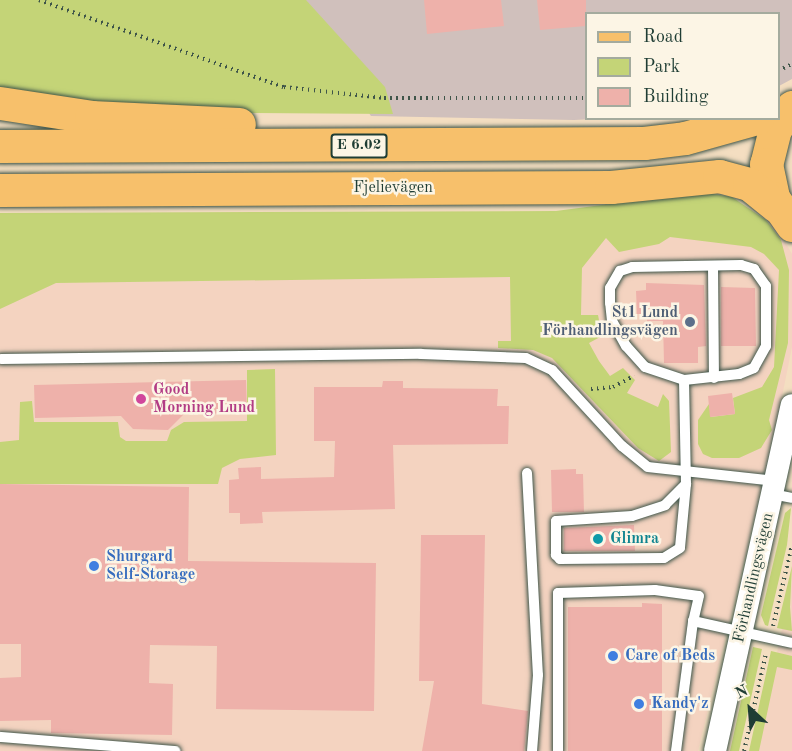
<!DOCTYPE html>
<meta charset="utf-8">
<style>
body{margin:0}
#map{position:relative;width:792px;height:751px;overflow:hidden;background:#f4dec1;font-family:"Old Standard TT",serif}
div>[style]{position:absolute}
.built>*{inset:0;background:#f4d3c0}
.industrial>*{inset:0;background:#d0c0bc}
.green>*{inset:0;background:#c4d477}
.building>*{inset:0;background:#eeb1aa}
.path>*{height:4px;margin-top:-2px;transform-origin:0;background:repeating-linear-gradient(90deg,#3f5549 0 1.5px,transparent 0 6px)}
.roads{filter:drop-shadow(0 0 2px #3f5549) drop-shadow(0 0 2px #3f5549)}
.service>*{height:10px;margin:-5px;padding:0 5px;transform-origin:5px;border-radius:5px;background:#fff}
.minor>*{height:22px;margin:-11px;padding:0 11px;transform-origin:11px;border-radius:11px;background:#fff}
.primary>*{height:33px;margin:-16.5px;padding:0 16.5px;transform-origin:16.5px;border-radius:16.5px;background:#f7c06b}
.dots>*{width:16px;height:16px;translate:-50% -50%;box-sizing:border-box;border:3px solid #fcf5e5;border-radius:50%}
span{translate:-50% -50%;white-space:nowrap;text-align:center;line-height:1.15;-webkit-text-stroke:5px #fcf5e5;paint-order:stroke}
.shield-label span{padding:2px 4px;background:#fcf5e5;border:2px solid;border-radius:4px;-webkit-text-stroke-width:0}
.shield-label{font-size:15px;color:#1f3d34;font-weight:700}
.street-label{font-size:16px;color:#1f3d34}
.service-label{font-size:16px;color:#4e5e75;font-weight:700}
.right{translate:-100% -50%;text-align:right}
.hotel-label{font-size:16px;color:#b23c85;font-weight:700}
.left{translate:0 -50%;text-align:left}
.culture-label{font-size:16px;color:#0d838f;font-weight:700}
.shop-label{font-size:16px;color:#366cbe;font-weight:700}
.legend{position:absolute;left:585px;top:12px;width:195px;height:108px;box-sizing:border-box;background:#fcf5e5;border:2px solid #a4ab9e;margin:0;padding:8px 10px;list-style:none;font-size:18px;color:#1f3d34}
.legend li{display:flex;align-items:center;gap:12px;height:30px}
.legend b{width:30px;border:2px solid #a4ab9e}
.north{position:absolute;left:720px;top:679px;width:60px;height:60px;-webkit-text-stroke:4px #fcf5e5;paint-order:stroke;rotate:334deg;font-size:16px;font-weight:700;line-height:24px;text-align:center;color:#1f3d34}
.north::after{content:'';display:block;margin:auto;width:21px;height:27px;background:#1f3d34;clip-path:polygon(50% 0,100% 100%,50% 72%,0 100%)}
</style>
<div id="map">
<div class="built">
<div style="clip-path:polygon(701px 207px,773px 221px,792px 254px,792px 347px,772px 446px,698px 751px,0 751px,0 263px)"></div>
<div style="clip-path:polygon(792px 582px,792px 751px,756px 751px)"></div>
</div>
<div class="industrial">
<div style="clip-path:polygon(288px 0,792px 0,792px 79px,779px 86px,778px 14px,586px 14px,586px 118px,594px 119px,574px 120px,371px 116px)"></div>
</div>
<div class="green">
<div style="clip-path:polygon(0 0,306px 0,385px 87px,393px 114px,143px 112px,0 89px)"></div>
<div style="clip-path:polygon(701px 192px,732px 197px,766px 220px,781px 240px,789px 270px,788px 343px,769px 420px,772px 430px,761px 448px,739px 458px,712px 458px,703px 454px,698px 444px,698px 420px,709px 404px,711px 417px,735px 414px,733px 398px,762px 387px,774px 367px,779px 270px,764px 254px,751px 247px,670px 237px,659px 244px,619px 252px,606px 238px,582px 268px,581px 315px,598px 315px,602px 336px,589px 343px,599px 361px,610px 376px,623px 368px,635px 380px,627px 393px,658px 407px,663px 394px,669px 401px,671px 452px,659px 461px,638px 448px,552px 358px,533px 350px,498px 348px,498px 341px,511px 341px,510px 277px,56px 283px,0 309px,0 213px,556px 211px)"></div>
<div style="clip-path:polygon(275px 369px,276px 455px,240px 459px,222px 468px,218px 484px,0 484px,0 442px,19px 440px,20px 402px,32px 401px,34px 422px,118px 422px,120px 437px,126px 441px,167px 441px,171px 430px,184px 422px,247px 421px,247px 370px)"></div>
<div style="clip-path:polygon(791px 508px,787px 545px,768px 626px,765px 625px,761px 615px,785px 513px)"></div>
<div style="clip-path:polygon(792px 566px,790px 607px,792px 631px,777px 628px)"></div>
<div style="clip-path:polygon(753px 647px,762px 649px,739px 751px,730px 751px)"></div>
<div style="clip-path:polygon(771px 651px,792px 656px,792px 670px,777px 667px,759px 751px,749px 751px)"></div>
</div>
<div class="building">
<div style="clip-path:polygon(424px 0,501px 0,504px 26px,427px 34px)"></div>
<div style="clip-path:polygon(537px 0,586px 0,586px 26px,540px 30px)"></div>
<div style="clip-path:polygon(646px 283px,704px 285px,706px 346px,698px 347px,698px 363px,664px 363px,663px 321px,647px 321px,647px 314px,637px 314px,636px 291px,646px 290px)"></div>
<div style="clip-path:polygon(721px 287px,755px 288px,756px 346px,721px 346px)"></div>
<div style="clip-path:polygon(246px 380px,247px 413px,184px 414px,168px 430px,133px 429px,121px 416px,35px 418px,34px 385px)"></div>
<div style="clip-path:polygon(383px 381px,403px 381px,403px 388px,498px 389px,497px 406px,509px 406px,508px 444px,393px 445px,395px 509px,262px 512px,263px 523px,240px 524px,240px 513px,229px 513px,229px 480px,239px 479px,238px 468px,261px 467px,261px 479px,334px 477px,335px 441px,314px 441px,314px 387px,382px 387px)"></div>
<div style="clip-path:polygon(732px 393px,735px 414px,710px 417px,708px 396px)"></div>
<div style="clip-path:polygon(576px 469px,576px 474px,583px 474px,584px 512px,552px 512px,551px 470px)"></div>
<div style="clip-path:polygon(0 484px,189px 487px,188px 561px,376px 563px,374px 711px,216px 709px,217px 646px,150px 645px,149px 683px,173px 684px,172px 735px,51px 733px,51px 720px,0 721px,0 678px,21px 677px,21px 644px,0 644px)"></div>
<div style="clip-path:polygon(634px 525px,635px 551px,564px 551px,564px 528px)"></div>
<div style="clip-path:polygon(421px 535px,485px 535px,482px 704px,528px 711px,524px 751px,422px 751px,434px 681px,419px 681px)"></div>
<div style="clip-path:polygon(642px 603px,662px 604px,662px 751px,568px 751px,568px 607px,642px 607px)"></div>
</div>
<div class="path">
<div style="left:39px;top:0;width:260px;rotate:19.6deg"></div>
<div style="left:284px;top:87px;width:101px;rotate:6.3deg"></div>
<div style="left:384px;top:98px;width:202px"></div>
<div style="left:778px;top:71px;width:16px;rotate:-27deg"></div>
<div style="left:591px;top:389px;width:22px;rotate:-5deg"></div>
<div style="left:613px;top:387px;width:24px;rotate:-28deg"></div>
<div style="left:773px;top:626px;width:83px;rotate:-76.8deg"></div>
<div style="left:744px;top:751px;width:100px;rotate:-77.3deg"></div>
</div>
<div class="roads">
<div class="service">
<div style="left:741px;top:265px;width:14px;rotate:17deg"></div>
<div style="left:754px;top:269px;width:21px;rotate:55deg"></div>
<div style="left:766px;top:286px;width:60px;rotate:90deg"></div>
<div style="left:766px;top:346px;width:25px;rotate:119deg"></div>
<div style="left:754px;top:368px;width:16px;rotate:158deg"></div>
<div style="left:739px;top:374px;width:55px;rotate:173.8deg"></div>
<div style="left:684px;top:380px;width:41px;rotate:-161.6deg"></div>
<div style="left:645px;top:367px;width:28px;rotate:-132deg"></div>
<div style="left:626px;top:346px;width:29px;rotate:-119deg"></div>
<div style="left:612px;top:321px;width:18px;rotate:-96deg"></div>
<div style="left:610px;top:303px;width:15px;rotate:-90deg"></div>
<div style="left:610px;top:288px;width:20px;rotate:-60deg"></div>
<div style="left:620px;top:271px;width:13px;rotate:-18deg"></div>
<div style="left:632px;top:267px;width:109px;rotate:-1.1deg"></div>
<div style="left:713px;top:266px;width:112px;rotate:89.5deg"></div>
<div style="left:1px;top:359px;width:420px;rotate:-0.7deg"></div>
<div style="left:421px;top:354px;width:105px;rotate:2.2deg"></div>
<div style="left:526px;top:358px;width:29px;rotate:25deg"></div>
<div style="left:552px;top:370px;width:103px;rotate:47.4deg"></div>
<div style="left:622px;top:446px;width:33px;rotate:39deg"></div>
<div style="left:648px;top:467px;width:128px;rotate:6.3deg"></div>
<div style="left:684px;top:380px;width:104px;rotate:88.9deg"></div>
<div style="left:686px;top:484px;width:64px;rotate:95.4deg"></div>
<div style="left:680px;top:548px;width:19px;rotate:148deg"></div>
<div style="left:664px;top:558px;width:104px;rotate:179.4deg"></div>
<div style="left:560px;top:559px;width:6px;rotate:-135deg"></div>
<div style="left:556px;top:555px;width:34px;rotate:-90deg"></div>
<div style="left:556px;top:521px;width:76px;rotate:-3.8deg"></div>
<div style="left:632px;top:516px;width:35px;rotate:-18deg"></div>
<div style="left:665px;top:505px;width:30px;rotate:-45deg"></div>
<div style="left:527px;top:473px;width:202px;rotate:86.9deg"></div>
<div style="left:538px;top:675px;width:76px;rotate:94.5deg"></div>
<div style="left:772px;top:494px;width:20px;rotate:11deg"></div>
<div style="left:0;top:737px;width:176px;rotate:4.6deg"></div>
<div style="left:558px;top:751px;width:158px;rotate:-90deg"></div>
<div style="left:558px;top:593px;width:97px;rotate:-1.8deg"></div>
<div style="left:655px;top:590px;width:44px;rotate:7.8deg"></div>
<div style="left:699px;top:596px;width:26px;rotate:103deg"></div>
<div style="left:676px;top:751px;width:131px;rotate:-82.5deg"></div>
<div style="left:693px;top:621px;width:101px;rotate:12.5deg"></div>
</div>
<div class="minor">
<div style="left:715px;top:751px;width:354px;rotate:-77.5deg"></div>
</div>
<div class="primary">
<div style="left:0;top:103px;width:92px;rotate:8.7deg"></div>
<div style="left:91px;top:117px;width:148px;rotate:2.7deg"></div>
<div style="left:792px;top:107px;width:28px;rotate:128deg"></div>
<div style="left:775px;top:129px;width:36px;rotate:104deg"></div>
<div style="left:766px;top:164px;width:35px;rotate:78deg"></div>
<div style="left:773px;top:198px;width:33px;rotate:55deg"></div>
<div style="left:0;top:146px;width:644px;rotate:-0.27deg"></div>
<div style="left:644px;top:143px;width:41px;rotate:-7deg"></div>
<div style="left:685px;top:138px;width:75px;rotate:-15.5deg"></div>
<div style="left:0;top:190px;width:611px;rotate:-0.28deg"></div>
<div style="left:611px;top:187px;width:109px;rotate:-5.8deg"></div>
<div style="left:719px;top:176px;width:31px;rotate:15deg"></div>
<div style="left:749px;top:184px;width:35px;rotate:39deg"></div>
</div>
</div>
<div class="dots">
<div style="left:690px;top:322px;background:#5c6f8a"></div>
<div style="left:141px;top:399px;background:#d1479c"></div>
<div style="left:598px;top:539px;background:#0f9aa8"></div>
<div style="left:94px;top:566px;background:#3f7fe0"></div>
<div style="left:613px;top:656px;background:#3f7fe0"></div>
<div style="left:639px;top:704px;background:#3f7fe0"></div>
</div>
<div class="shield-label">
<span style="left:359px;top:146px">E 6.02</span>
</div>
<div class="street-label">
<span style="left:393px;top:188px">Fjelievägen</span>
<span style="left:754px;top:578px;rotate:-77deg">Förhandlingsvägen</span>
</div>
<div class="service-label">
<span class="right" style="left:678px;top:322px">St1 Lund<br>Förhandlingsvägen</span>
</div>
<div class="hotel-label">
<span class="left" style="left:153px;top:399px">Good<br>Morning Lund</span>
</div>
<div class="culture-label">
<span class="left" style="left:610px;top:539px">Glimra</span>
</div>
<div class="shop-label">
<span class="left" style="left:106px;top:566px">Shurgard<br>Self-Storage</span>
<span class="left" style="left:625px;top:656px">Care of Beds</span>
<span class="left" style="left:651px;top:704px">Kandy'z</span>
</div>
<ul class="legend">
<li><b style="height:8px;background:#f7c06b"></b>Road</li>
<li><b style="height:16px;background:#c4d477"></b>Park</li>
<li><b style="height:16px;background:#eeb1aa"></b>Building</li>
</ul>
<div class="north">N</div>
</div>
